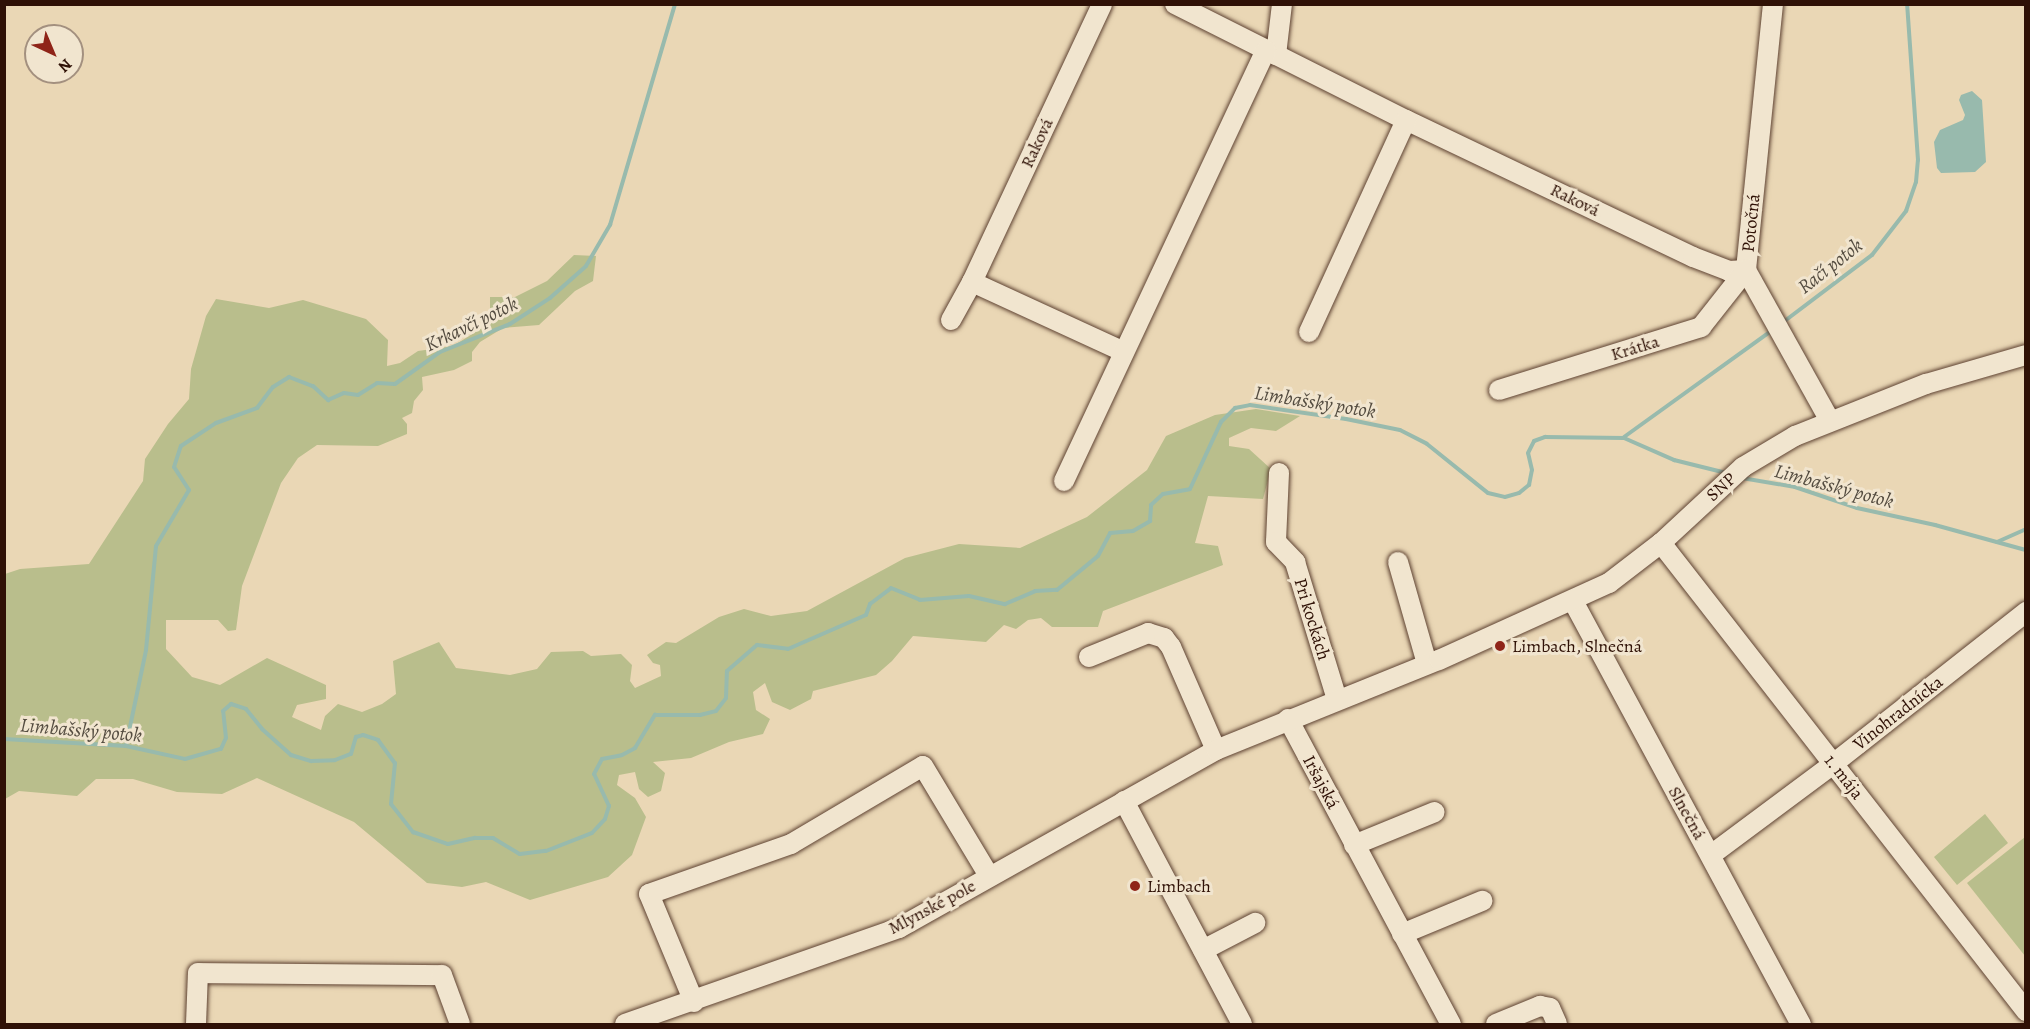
<!DOCTYPE html>
<meta charset="utf-8">
<style>
body{margin:0}
#map{position:relative;width:2030px;height:1029px;overflow:hidden;background:#ead7b5;font-family:Alegreya,serif}
div>[style]{position:absolute}
.green>*{inset:0;background:#b9be8c}
.water>*{inset:0;background:#98baad}
.stream>*{height:4px;margin:-2px;padding:0 2px;transform-origin:2px;border-radius:2px;background:#98baad}
.roads{filter:drop-shadow(0 0 2px #5e4232) drop-shadow(0 0 2px #5e4232)}
.minor>*{height:20px;margin:-10px;padding:0 10px;transform-origin:10px;border-radius:10px;background:#f1e5cf}
.dots>*{width:16px;height:16px;translate:-50% -50%;box-sizing:border-box;border:3px solid #f1e5cf;border-radius:50%}
span{translate:-50% -50%;white-space:nowrap;text-align:center;line-height:1.15;-webkit-text-stroke:6px #f1e5cf;paint-order:stroke}
.street-label{font-size:18px;color:#2f1106}
.poi-label{font-size:18px;color:#2f1106}
.left{translate:0 -50%;text-align:left}
.water-label{font-size:20px;color:#544c40;font-style:italic}
.frame{position:absolute;inset:0;border:6px solid #2f1106;pointer-events:none}
.north{position:absolute;left:24px;top:24px;width:60px;height:60px;box-sizing:border-box;background:#f1e5cf;border:2px solid #a3907f;border-radius:50%;rotate:136deg;font-size:16px;font-weight:700;line-height:24px;text-align:center;color:#2f1106}
.north::after{content:'';display:block;margin:auto;width:21px;height:27px;background:#8f2418;clip-path:polygon(50% 0,100% 100%,50% 72%,0 100%)}
</style>
<div id="map">
<div class="green">
<div style="clip-path:polygon(574px 255px,596px 256px,593px 281px,575px 291px,539px 325px,503px 328px,480px 342px,472px 352px,472px 361px,454px 370px,422px 377px,423px 390px,414px 401px,412px 413px,402px 418px,407px 424px,407px 434px,378px 446px,317px 445px,298px 458px,281px 483px,242px 586px,236px 630px,228px 631px,218px 620px,166px 620px,166px 649px,192px 677px,220px 685px,267px 658px,326px 685px,326px 699px,297px 705px,292px 717px,321px 730px,325px 716px,338px 704px,362px 712px,382px 704px,396px 694px,393px 661px,439px 642px,456px 668px,510px 675px,537px 669px,551px 652px,583px 651px,591px 656px,621px 654px,632px 665px,630px 681px,635px 688px,661px 676px,660px 665px,653px 663px,647px 655px,666px 642px,676px 643px,719px 617px,744px 609px,771px 616px,807px 611px,905px 558px,959px 544px,1020px 548px,1087px 517px,1147px 470px,1166px 436px,1215px 415px,1256px 409px,1300px 416px,1276px 431px,1251px 428px,1229px 438px,1229px 446px,1249px 449px,1271px 469px,1263px 499px,1208px 496px,1195px 543px,1218px 546px,1223px 565px,1103px 611px,1098px 627px,1052px 627px,1041px 618px,1028px 620px,1016px 629px,1004px 625px,986px 642px,913px 636px,892px 661px,876px 675px,813px 691px,811px 699px,790px 710px,772px 702px,765px 683px,753px 692px,756px 710px,770px 719px,763px 734px,729px 742px,691px 758px,653px 762px,665px 773px,661px 791px,648px 797px,639px 789px,635px 772px,619px 775px,617px 785px,635px 798px,646px 817px,632px 855px,608px 877px,530px 900px,486px 882px,462px 887px,427px 883px,354px 822px,257px 778px,222px 794px,177px 792px,133px 779px,96px 779px,77px 796px,19px 791px,5px 799px,5px 574px,20px 569px,89px 564px,143px 481px,145px 459px,168px 424px,189px 399px,191px 369px,206px 316px,216px 299px,269px 308px,303px 300px,366px 319px,388px 340px,387px 366px,400px 363px,418px 351px,453px 346px,490px 323px,490px 297px,515px 297px,547px 281px)"></div>
<div style="clip-path:polygon(1985px 814px,2008px 843px,1957px 885px,1934px 857px)"></div>
<div style="clip-path:polygon(2025px 837px,2025px 956px,1967px 883px)"></div>
</div>
<div class="water">
<div style="clip-path:polygon(1972px 91px,1982px 100px,1986px 162px,1975px 172px,1941px 173px,1937px 168px,1934px 142px,1940px 130px,1963px 120px,1965px 115px,1959px 100px,1961px 95px)"></div>
</div>
<div class="stream">
<div style="left:1782px;top:323px;width:113px;rotate:-37.1deg"></div>
<div style="left:1872px;top:255px;width:56px;rotate:-52.3deg"></div>
<div style="left:1906px;top:211px;width:31px;rotate:-71deg"></div>
<div style="left:1916px;top:182px;width:22px;rotate:-85deg"></div>
<div style="left:1918px;top:160px;width:156px;rotate:-94deg"></div>
<div style="left:1624px;top:437px;width:185px;rotate:-35.8deg"></div>
<div style="left:1742px;top:478px;width:54px;rotate:9.6deg"></div>
<div style="left:1795px;top:487px;width:65px;rotate:18.7deg"></div>
<div style="left:1857px;top:508px;width:80px;rotate:12.3deg"></div>
<div style="left:1935px;top:525px;width:94px;rotate:15.4deg"></div>
<div style="left:1997px;top:542px;width:32px;rotate:-24deg"></div>
<div style="left:4px;top:739px;width:122px;rotate:3.3deg"></div>
<div style="left:126px;top:746px;width:60px;rotate:12.4deg"></div>
<div style="left:185px;top:759px;width:37px;rotate:-16deg"></div>
<div style="left:221px;top:749px;width:12px;rotate:-66deg"></div>
<div style="left:226px;top:738px;width:27px;rotate:-96deg"></div>
<div style="left:223px;top:711px;width:11px;rotate:-41deg"></div>
<div style="left:231px;top:704px;width:16px;rotate:18deg"></div>
<div style="left:246px;top:709px;width:26px;rotate:51deg"></div>
<div style="left:262px;top:729px;width:39px;rotate:42deg"></div>
<div style="left:291px;top:755px;width:21px;rotate:17deg"></div>
<div style="left:311px;top:761px;width:24px;rotate:-2deg"></div>
<div style="left:335px;top:760px;width:17px;rotate:-21deg"></div>
<div style="left:351px;top:754px;width:18px;rotate:-74deg"></div>
<div style="left:356px;top:737px;width:7px;rotate:-16deg"></div>
<div style="left:363px;top:735px;width:16px;rotate:18deg"></div>
<div style="left:378px;top:740px;width:29px;rotate:54deg"></div>
<div style="left:395px;top:763px;width:41px;rotate:95.6deg"></div>
<div style="left:391px;top:804px;width:36px;rotate:52deg"></div>
<div style="left:413px;top:832px;width:37px;rotate:19deg"></div>
<div style="left:448px;top:844px;width:28px;rotate:-13deg"></div>
<div style="left:475px;top:838px;width:18px"></div>
<div style="left:493px;top:838px;width:31px;rotate:31deg"></div>
<div style="left:520px;top:854px;width:26px;rotate:-7deg"></div>
<div style="left:546px;top:851px;width:49px;rotate:-21.4deg"></div>
<div style="left:592px;top:833px;width:19px;rotate:-47deg"></div>
<div style="left:605px;top:819px;width:14px;rotate:-73deg"></div>
<div style="left:609px;top:806px;width:35px;rotate:-115deg"></div>
<div style="left:594px;top:774px;width:17px;rotate:-62deg"></div>
<div style="left:602px;top:759px;width:20px;rotate:-11deg"></div>
<div style="left:622px;top:755px;width:15px;rotate:-28deg"></div>
<div style="left:635px;top:748px;width:39px;rotate:-59deg"></div>
<div style="left:655px;top:715px;width:45px"></div>
<div style="left:700px;top:715px;width:16px;rotate:-14deg"></div>
<div style="left:716px;top:711px;width:16px;rotate:-52deg"></div>
<div style="left:726px;top:698px;width:27px;rotate:-88deg"></div>
<div style="left:727px;top:671px;width:40px;rotate:-41deg"></div>
<div style="left:757px;top:645px;width:31px;rotate:7deg"></div>
<div style="left:788px;top:649px;width:85px;rotate:-23.6deg"></div>
<div style="left:866px;top:615px;width:12px;rotate:-70deg"></div>
<div style="left:870px;top:604px;width:26px;rotate:-37deg"></div>
<div style="left:891px;top:588px;width:31px;rotate:22deg"></div>
<div style="left:920px;top:600px;width:49px;rotate:-4.7deg"></div>
<div style="left:969px;top:596px;width:37px;rotate:13deg"></div>
<div style="left:1005px;top:604px;width:33px;rotate:-23deg"></div>
<div style="left:1035px;top:591px;width:22px;rotate:-3deg"></div>
<div style="left:1057px;top:590px;width:53px;rotate:-39.7deg"></div>
<div style="left:1098px;top:556px;width:26px;rotate:-62deg"></div>
<div style="left:1110px;top:533px;width:23px;rotate:-5deg"></div>
<div style="left:1133px;top:531px;width:20px;rotate:-30deg"></div>
<div style="left:1150px;top:521px;width:16px;rotate:-86deg"></div>
<div style="left:1151px;top:505px;width:16px;rotate:-43deg"></div>
<div style="left:1163px;top:494px;width:27px;rotate:-10deg"></div>
<div style="left:1190px;top:489px;width:74px;rotate:-65.2deg"></div>
<div style="left:1221px;top:422px;width:20px;rotate:-45deg"></div>
<div style="left:1235px;top:408px;width:15px;rotate:-11deg"></div>
<div style="left:1250px;top:405px;width:97px;rotate:8.3deg"></div>
<div style="left:1346px;top:419px;width:55px;rotate:11.5deg"></div>
<div style="left:1400px;top:430px;width:30px;rotate:27deg"></div>
<div style="left:1427px;top:444px;width:78px;rotate:38.8deg"></div>
<div style="left:1488px;top:493px;width:17px;rotate:13deg"></div>
<div style="left:1505px;top:497px;width:15px;rotate:-16deg"></div>
<div style="left:1519px;top:493px;width:13px;rotate:-39deg"></div>
<div style="left:1529px;top:485px;width:15px;rotate:-79deg"></div>
<div style="left:1532px;top:470px;width:17px;rotate:-103deg"></div>
<div style="left:1528px;top:453px;width:13px;rotate:-63deg"></div>
<div style="left:1534px;top:441px;width:12px;rotate:-20deg"></div>
<div style="left:1545px;top:437px;width:79px;rotate:0.7deg"></div>
<div style="left:1624px;top:438px;width:55px;rotate:23.7deg"></div>
<div style="left:1674px;top:460px;width:54px;rotate:14deg"></div>
<div style="left:126px;top:746px;width:98px;rotate:-78.2deg"></div>
<div style="left:146px;top:650px;width:104px;rotate:-84.5deg"></div>
<div style="left:156px;top:546px;width:65px;rotate:-59.5deg"></div>
<div style="left:189px;top:490px;width:27px;rotate:-123deg"></div>
<div style="left:174px;top:467px;width:22px;rotate:-72deg"></div>
<div style="left:181px;top:446px;width:42px;rotate:-33.3deg"></div>
<div style="left:216px;top:423px;width:44px;rotate:-20.1deg"></div>
<div style="left:257px;top:408px;width:26px;rotate:-53deg"></div>
<div style="left:273px;top:387px;width:19px;rotate:-32deg"></div>
<div style="left:289px;top:377px;width:26px;rotate:21deg"></div>
<div style="left:313px;top:386px;width:21px;rotate:43deg"></div>
<div style="left:328px;top:400px;width:17px;rotate:-24deg"></div>
<div style="left:344px;top:393px;width:14px;rotate:8deg"></div>
<div style="left:358px;top:395px;width:22px;rotate:-32deg"></div>
<div style="left:377px;top:383px;width:18px;rotate:3deg"></div>
<div style="left:395px;top:384px;width:55px;rotate:-35.4deg"></div>
<div style="left:440px;top:352px;width:75px;rotate:-21.8deg"></div>
<div style="left:510px;top:324px;width:48px;rotate:-33deg"></div>
<div style="left:550px;top:298px;width:48px;rotate:-41.6deg"></div>
<div style="left:586px;top:266px;width:48px;rotate:-59.7deg"></div>
<div style="left:610px;top:225px;width:230px;rotate:-73.6deg"></div>
</div>
<div class="roads">
<div class="minor">
<div style="left:1175px;top:4px;width:258px;rotate:26.7deg"></div>
<div style="left:1406px;top:120px;width:318px;rotate:25.5deg"></div>
<div style="left:1693px;top:257px;width:39px;rotate:21deg"></div>
<div style="left:1729px;top:271px;width:17px;rotate:-3deg"></div>
<div style="left:1773px;top:4px;width:267px;rotate:95.8deg"></div>
<div style="left:1746px;top:270px;width:173px;rotate:60.9deg"></div>
<div style="left:1276px;top:55px;width:51px;rotate:-83.3deg"></div>
<div style="left:972px;top:282px;width:167px;rotate:24.7deg"></div>
<div style="left:951px;top:320px;width:43px;rotate:-61.1deg"></div>
<div style="left:972px;top:282px;width:307px;rotate:-64.9deg"></div>
<div style="left:1309px;top:332px;width:233px;rotate:-65.4deg"></div>
<div style="left:1499px;top:390px;width:212px;rotate:-17.3deg"></div>
<div style="left:1701px;top:327px;width:73px;rotate:-51.7deg"></div>
<div style="left:1279px;top:473px;width:69px;rotate:92.5deg"></div>
<div style="left:1276px;top:542px;width:28px;rotate:46deg"></div>
<div style="left:1295px;top:562px;width:143px;rotate:73deg"></div>
<div style="left:1064px;top:481px;width:476px;rotate:-64.9deg"></div>
<div style="left:1661px;top:543px;width:594px;rotate:52.05deg"></div>
<div style="left:1398px;top:562px;width:106px;rotate:74.1deg"></div>
<div style="left:1573px;top:601px;width:481px;rotate:61.7deg"></div>
<div style="left:1089px;top:657px;width:64px;rotate:-22.1deg"></div>
<div style="left:1148px;top:633px;width:17px;rotate:17deg"></div>
<div style="left:1164px;top:638px;width:11px;rotate:52deg"></div>
<div style="left:1171px;top:647px;width:112px;rotate:66.4deg"></div>
<div style="left:1288px;top:719px;width:346px;rotate:61.9deg"></div>
<div style="left:1124px;top:801px;width:252px;rotate:62.1deg"></div>
<div style="left:1354px;top:845px;width:87px;rotate:-22.2deg"></div>
<div style="left:1711px;top:855px;width:152px;rotate:-36.7deg"></div>
<div style="left:1833px;top:764px;width:246px;rotate:-38.2deg"></div>
<div style="left:1402px;top:934px;width:87px;rotate:-22.4deg"></div>
<div style="left:1203px;top:950px;width:59px;rotate:-27.4deg"></div>
<div style="left:694px;top:1002px;width:117px;rotate:-112.6deg"></div>
<div style="left:649px;top:894px;width:151px;rotate:-19.4deg"></div>
<div style="left:791px;top:844px;width:153px;rotate:-30.6deg"></div>
<div style="left:923px;top:766px;width:128px;rotate:59deg"></div>
<div style="left:196px;top:1024px;width:51px;rotate:-87.8deg"></div>
<div style="left:198px;top:973px;width:244px;rotate:0.5deg"></div>
<div style="left:442px;top:975px;width:52px;rotate:69.8deg"></div>
<div style="left:625px;top:1024px;width:290px;rotate:-19.3deg"></div>
<div style="left:899px;top:928px;width:364px;rotate:-29.3deg"></div>
<div style="left:1216px;top:750px;width:240px;rotate:-22deg"></div>
<div style="left:1439px;top:660px;width:187px;rotate:-24.4deg"></div>
<div style="left:1609px;top:583px;width:66px;rotate:-37.6deg"></div>
<div style="left:1661px;top:543px;width:112px;rotate:-42.8deg"></div>
<div style="left:1743px;top:467px;width:61px;rotate:-30.8deg"></div>
<div style="left:1795px;top:436px;width:141px;rotate:-21.7deg"></div>
<div style="left:1926px;top:384px;width:104px;rotate:-16.2deg"></div>
<div style="left:1496px;top:1024px;width:48px;rotate:-22.2deg"></div>
<div style="left:1540px;top:1006px;width:10px;rotate:11deg"></div>
<div style="left:1550px;top:1008px;width:17px;rotate:66deg"></div>
</div>
</div>
<div class="dots">
<div style="left:1500px;top:646px;background:#8f2418"></div>
<div style="left:1135px;top:886px;background:#8f2418"></div>
</div>
<div class="street-label">
<span style="left:1037px;top:143px;rotate:-65deg">Raková</span>
<span style="left:1575px;top:200px;rotate:26deg">Raková</span>
<span style="left:1751px;top:223px;rotate:-84deg">Potočná</span>
<span style="left:1635px;top:348px;rotate:-17deg">Krátka</span>
<span style="left:1721px;top:487px;rotate:-42deg">SNP</span>
<span style="left:1312px;top:619px;rotate:73deg">Pri kockách</span>
<span style="left:1898px;top:713px;rotate:-38deg">Vinohradnícka</span>
<span style="left:1844px;top:777px;rotate:52deg">1. mája</span>
<span style="left:1321px;top:782px;rotate:62deg">Iršajská</span>
<span style="left:1687px;top:813px;rotate:61deg">Slnečná</span>
<span style="left:932px;top:907px;rotate:-28deg">Mlynské pole</span>
</div>
<div class="poi-label">
<span class="left" style="left:1512px;top:646px">Limbach, Slnečná</span>
<span class="left" style="left:1147px;top:886px">Limbach</span>
</div>
<div class="water-label">
<span style="left:1830px;top:266px;rotate:-38deg">Račí potok</span>
<span style="left:471px;top:324px;rotate:-26deg">Krkavčí potok</span>
<span style="left:1315px;top:402px;rotate:9deg">Limbašský potok</span>
<span style="left:1834px;top:486px;rotate:15deg">Limbašský potok</span>
<span style="left:81px;top:730px;rotate:5deg">Limbašský potok</span>
</div>
<div class="frame"></div>
<div class="north">N</div>
</div>
